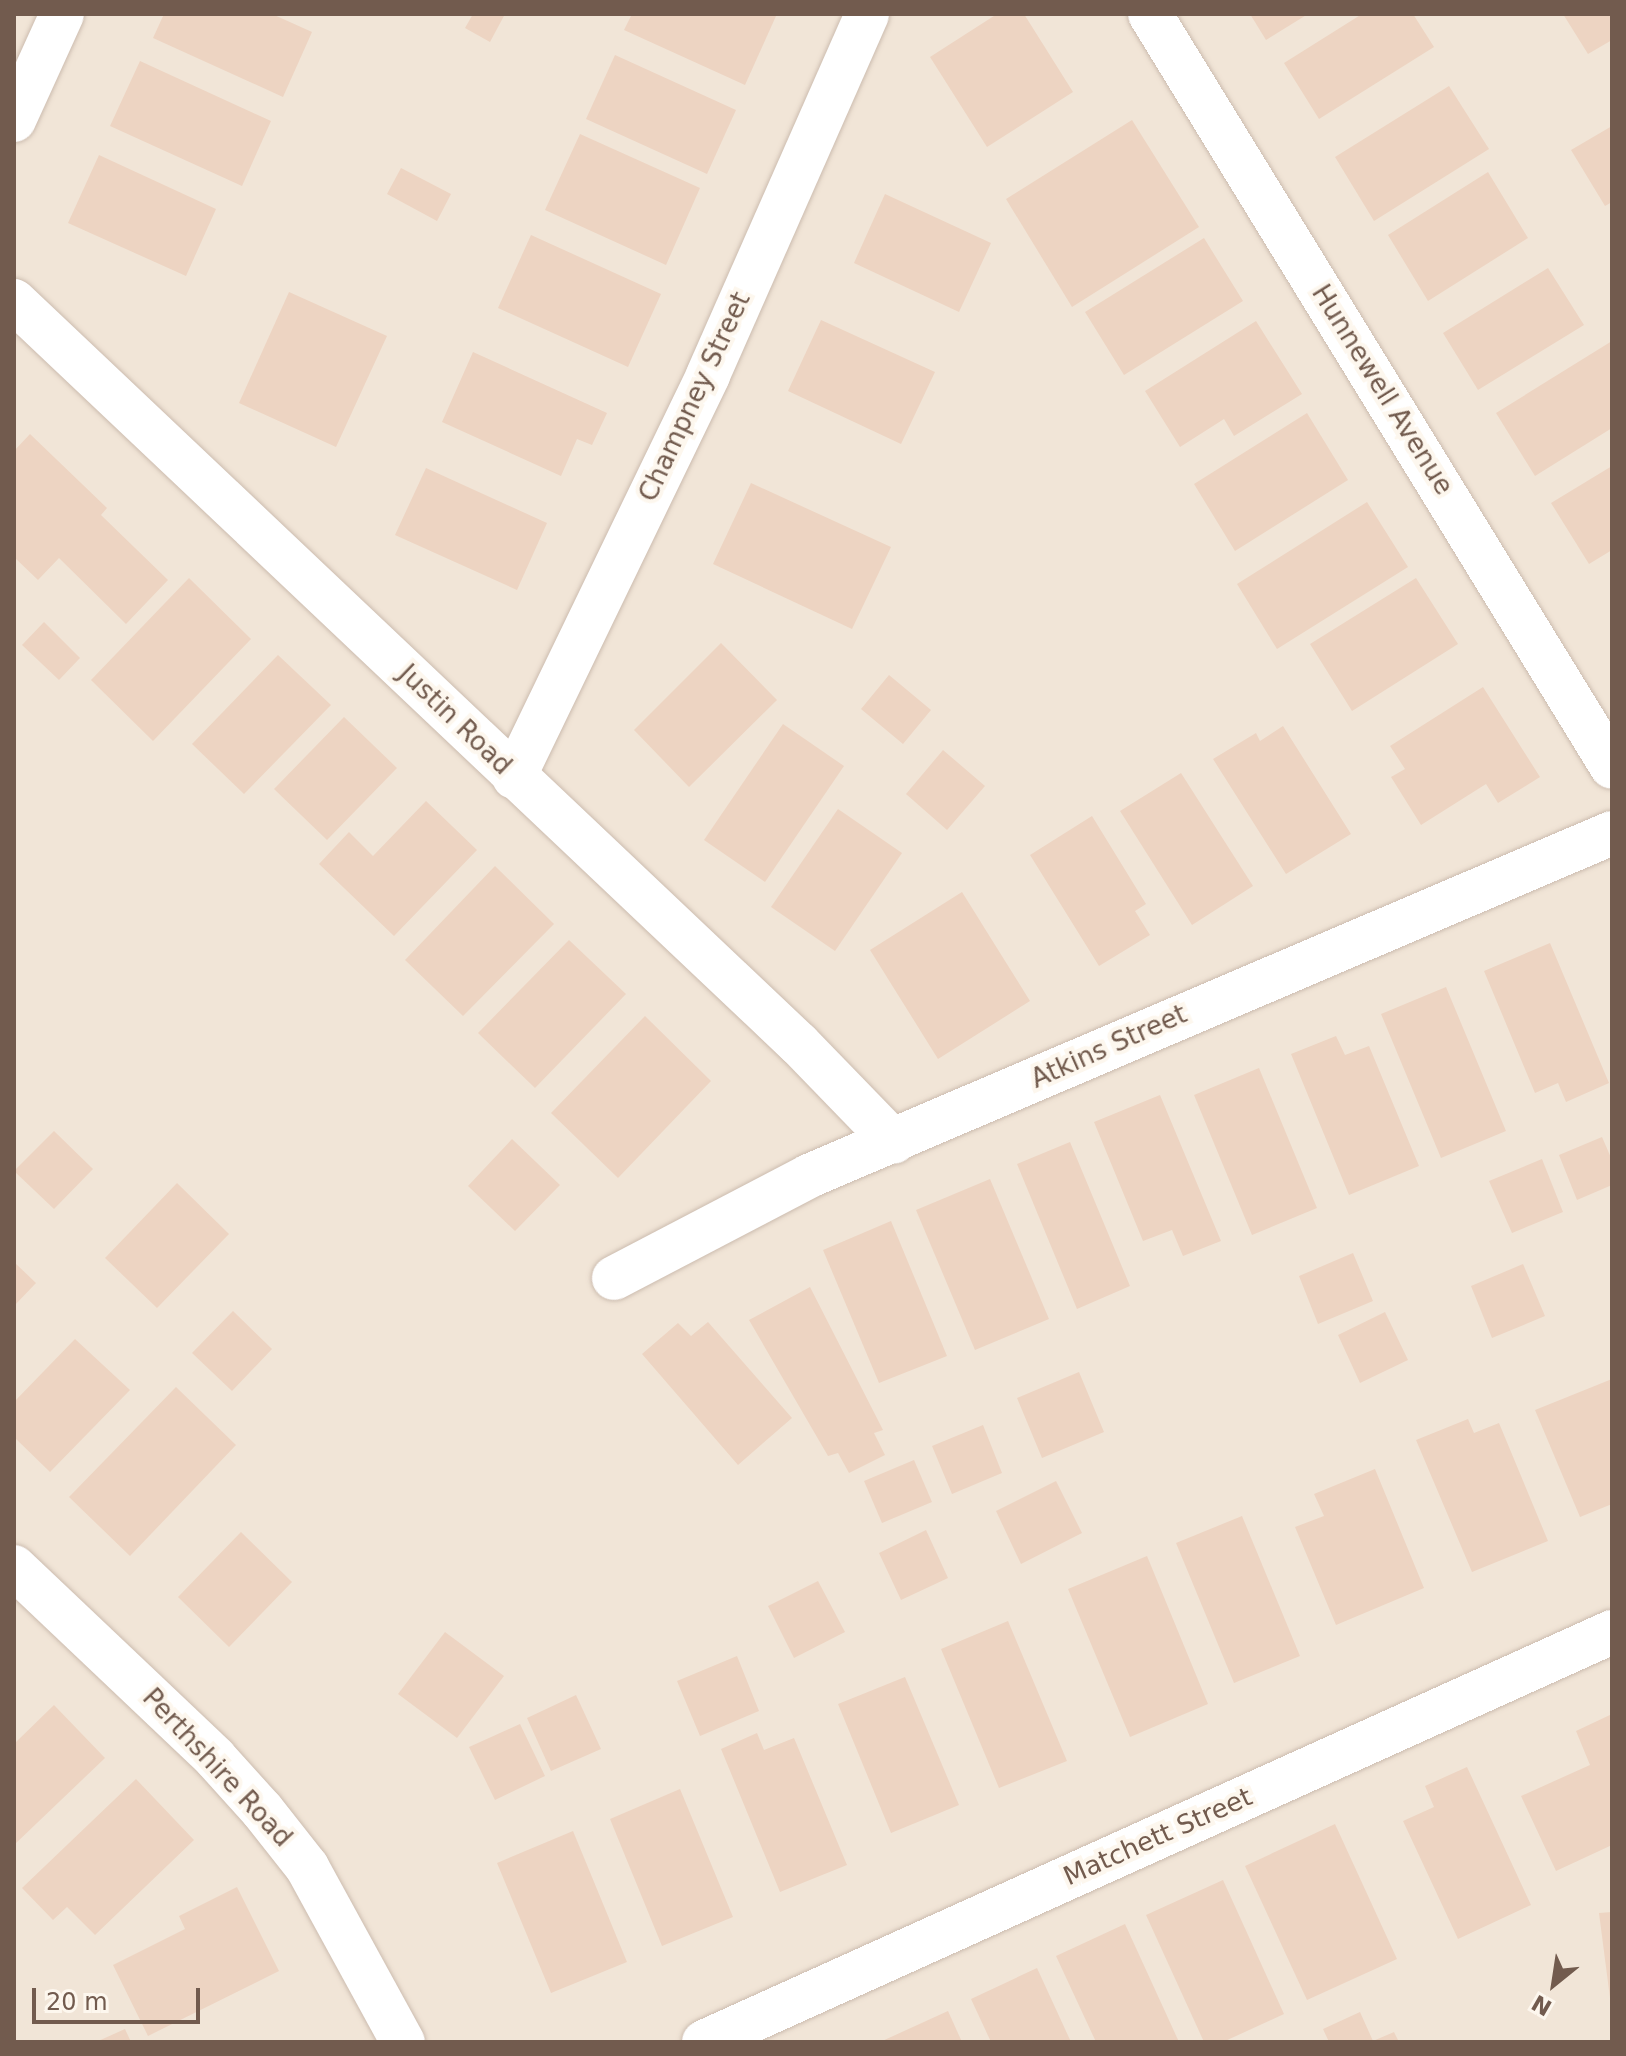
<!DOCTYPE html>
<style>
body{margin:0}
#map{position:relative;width:1626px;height:2056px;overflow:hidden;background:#faf3e8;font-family:"DejaVu Sans",sans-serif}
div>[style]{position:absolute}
.residential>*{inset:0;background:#f1e5d7}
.building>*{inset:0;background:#edd4c2}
.roads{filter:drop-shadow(0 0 2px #ccbcaf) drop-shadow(0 0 2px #ccbcaf)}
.minor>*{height:44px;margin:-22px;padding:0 22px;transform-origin:22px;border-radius:22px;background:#fff}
span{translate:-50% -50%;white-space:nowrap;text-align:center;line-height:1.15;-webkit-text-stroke:8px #fdf7ee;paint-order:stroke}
.street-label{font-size:26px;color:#725b4e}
.frame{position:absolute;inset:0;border:16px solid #725b4e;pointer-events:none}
.north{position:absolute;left:1514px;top:1944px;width:80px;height:80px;-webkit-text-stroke:6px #fdf7ee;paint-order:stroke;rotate:210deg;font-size:22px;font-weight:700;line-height:32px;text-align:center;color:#725b4e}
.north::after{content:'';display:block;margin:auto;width:28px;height:36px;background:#725b4e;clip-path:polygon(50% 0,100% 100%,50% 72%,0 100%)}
.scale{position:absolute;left:32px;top:1988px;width:168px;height:36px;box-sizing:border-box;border:4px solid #725b4e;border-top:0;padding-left:10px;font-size:24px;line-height:28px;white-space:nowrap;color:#725b4e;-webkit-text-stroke:6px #fdf7ee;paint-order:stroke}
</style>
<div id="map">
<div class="residential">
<div style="clip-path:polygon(14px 14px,1612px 14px,1612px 2042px,14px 2042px)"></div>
</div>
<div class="building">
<div style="clip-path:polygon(164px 14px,272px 14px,312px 32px,283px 97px,153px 38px)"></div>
<div style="clip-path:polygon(473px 14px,505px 14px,490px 42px,465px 28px)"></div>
<div style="clip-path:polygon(632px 14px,771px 14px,776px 16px,745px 85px,624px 30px)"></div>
<div style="clip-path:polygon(997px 14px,1024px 14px,1073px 92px,987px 147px,930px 57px)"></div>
<div style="clip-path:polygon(1250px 14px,1308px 14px,1266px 40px)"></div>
<div style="clip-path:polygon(1362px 14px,1413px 14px,1434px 47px,1319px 119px,1284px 63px)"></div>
<div style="clip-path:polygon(1563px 14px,1612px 14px,1612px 40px,1588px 54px)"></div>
<div style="clip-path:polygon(615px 55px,736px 110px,707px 174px,586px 119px)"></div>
<div style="clip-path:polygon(140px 61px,271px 121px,242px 186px,110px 126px)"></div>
<div style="clip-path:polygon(1449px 86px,1489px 149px,1374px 221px,1335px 157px)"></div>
<div style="clip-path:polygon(1132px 120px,1199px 227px,1072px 307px,1006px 199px)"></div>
<div style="clip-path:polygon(1612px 126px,1612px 202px,1605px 206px,1571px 150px)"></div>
<div style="clip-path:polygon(580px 134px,700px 188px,666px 265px,545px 210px)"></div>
<div style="clip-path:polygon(99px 155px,216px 209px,186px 276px,68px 223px)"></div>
<div style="clip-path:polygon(401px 168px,451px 194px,437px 221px,387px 194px)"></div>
<div style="clip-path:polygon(1488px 172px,1528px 238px,1428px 301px,1388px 235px)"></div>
<div style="clip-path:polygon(885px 194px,991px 243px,959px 312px,854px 263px)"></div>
<div style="clip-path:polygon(531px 235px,661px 294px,628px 367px,498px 308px)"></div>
<div style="clip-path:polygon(1204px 238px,1243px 301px,1124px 375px,1085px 312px)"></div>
<div style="clip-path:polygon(1548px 268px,1584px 325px,1478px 390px,1443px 333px)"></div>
<div style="clip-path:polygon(289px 292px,387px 336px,336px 447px,239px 403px)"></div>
<div style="clip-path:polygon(821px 320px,935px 372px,901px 444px,788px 391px)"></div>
<div style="clip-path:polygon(1256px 321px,1302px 394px,1234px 436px,1224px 419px,1180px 447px,1145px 391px)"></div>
<div style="clip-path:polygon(1612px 341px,1612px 428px,1535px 476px,1496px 413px)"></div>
<div style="clip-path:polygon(473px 352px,607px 413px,592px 445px,577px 439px,561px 476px,442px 422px)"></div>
<div style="clip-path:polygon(1307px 413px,1348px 480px,1235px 551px,1194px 484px)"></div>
<div style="clip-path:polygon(30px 434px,107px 508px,101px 515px,168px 580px,126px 624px,59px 558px,38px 580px,14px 557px,14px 451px)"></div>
<div style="clip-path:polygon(1612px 466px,1612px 550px,1589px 564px,1551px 503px)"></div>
<div style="clip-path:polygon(426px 468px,547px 523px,517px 590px,395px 535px)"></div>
<div style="clip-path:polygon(751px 483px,891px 547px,852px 629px,713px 564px)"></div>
<div style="clip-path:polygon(1367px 502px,1408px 567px,1277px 649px,1237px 584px)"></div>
<div style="clip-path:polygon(189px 578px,251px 639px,153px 741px,91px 680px)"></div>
<div style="clip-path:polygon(1416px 578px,1458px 644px,1352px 711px,1310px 644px)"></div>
<div style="clip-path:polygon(44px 622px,80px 658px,59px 680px,22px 645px)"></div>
<div style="clip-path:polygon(721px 643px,777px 700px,689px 787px,634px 730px)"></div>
<div style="clip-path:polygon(278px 655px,331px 705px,244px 794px,192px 744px)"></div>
<div style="clip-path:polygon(889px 675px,931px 710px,903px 744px,861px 709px)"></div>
<div style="clip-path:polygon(1483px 687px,1540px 777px,1498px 803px,1486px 784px,1421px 825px,1391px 777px,1405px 769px,1390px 746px)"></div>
<div style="clip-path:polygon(344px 717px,397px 768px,327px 840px,274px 789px)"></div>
<div style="clip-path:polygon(783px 724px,844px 766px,765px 882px,704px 840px)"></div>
<div style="clip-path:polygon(1283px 726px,1351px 834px,1286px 874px,1213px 759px,1256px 733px,1260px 741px)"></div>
<div style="clip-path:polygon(943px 750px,985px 786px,947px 830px,906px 794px)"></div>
<div style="clip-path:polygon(1181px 773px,1253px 886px,1192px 925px,1120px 811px)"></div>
<div style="clip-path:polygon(426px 801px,477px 850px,394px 936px,319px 864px,349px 832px,373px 856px)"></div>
<div style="clip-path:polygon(838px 809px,902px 853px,835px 951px,771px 907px)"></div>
<div style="clip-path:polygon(1092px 816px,1146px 904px,1135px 911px,1150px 935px,1099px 966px,1030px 855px)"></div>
<div style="clip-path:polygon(495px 866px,554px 924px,463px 1016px,405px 960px)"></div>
<div style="clip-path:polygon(962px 892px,1030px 1001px,938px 1059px,870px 950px)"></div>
<div style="clip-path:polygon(569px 940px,626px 994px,535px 1088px,478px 1033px)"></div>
<div style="clip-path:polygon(1550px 943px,1609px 1083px,1566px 1102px,1558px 1083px,1535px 1093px,1484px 971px)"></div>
<div style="clip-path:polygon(1446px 987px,1506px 1131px,1441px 1158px,1381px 1014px)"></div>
<div style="clip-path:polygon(645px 1016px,711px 1081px,618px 1178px,551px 1113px)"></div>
<div style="clip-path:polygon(1336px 1036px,1345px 1055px,1369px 1046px,1419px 1166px,1349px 1195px,1291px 1054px)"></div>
<div style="clip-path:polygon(1259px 1068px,1317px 1208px,1252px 1235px,1194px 1095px)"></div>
<div style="clip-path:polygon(1160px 1095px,1221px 1241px,1183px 1256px,1172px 1230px,1143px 1241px,1094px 1122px)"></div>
<div style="clip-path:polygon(54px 1131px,93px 1169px,54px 1209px,14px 1171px)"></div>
<div style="clip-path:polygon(1602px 1137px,1612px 1160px,1612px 1185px,1577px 1200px,1559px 1155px)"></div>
<div style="clip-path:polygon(512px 1139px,560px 1185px,515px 1231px,468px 1186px)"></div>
<div style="clip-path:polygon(1070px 1142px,1130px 1286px,1077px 1309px,1017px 1164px)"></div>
<div style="clip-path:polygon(1542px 1159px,1563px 1212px,1512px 1233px,1489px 1181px)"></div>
<div style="clip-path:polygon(990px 1179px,1049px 1319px,975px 1350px,916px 1210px)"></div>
<div style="clip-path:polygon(177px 1183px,229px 1234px,157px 1308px,105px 1258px)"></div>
<div style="clip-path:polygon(891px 1221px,947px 1356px,879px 1383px,823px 1250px)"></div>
<div style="clip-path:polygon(1353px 1253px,1373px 1301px,1318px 1324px,1299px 1276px)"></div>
<div style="clip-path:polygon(14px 1262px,36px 1283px,14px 1306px)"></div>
<div style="clip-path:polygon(1523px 1264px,1545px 1316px,1492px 1338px,1471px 1286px)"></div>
<div style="clip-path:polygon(810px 1287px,883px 1430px,874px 1433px,885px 1455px,849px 1473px,838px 1453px,828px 1456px,749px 1320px)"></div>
<div style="clip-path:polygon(233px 1311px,272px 1349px,232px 1391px,192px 1353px)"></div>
<div style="clip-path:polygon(1385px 1312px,1408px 1360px,1360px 1383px,1338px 1335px)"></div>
<div style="clip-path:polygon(708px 1322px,792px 1418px,738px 1465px,642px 1354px,678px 1323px,691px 1336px)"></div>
<div style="clip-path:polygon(75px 1339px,130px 1390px,50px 1472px,14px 1437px,14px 1402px)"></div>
<div style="clip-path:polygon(1079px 1372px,1104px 1432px,1042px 1458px,1017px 1398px)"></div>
<div style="clip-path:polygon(1612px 1379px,1612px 1504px,1580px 1517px,1535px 1410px)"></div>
<div style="clip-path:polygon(176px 1387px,236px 1445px,130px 1556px,69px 1497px)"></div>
<div style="clip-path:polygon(1468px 1419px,1474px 1433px,1499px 1423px,1548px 1541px,1472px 1572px,1416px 1440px)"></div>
<div style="clip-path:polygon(983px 1425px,1002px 1473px,952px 1494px,932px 1446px)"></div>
<div style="clip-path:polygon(914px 1460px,932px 1502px,882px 1523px,864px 1481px)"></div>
<div style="clip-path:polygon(1375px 1469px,1424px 1588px,1336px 1625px,1295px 1527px,1324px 1516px,1314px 1494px)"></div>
<div style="clip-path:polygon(1056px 1481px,1082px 1533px,1021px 1564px,996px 1511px)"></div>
<div style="clip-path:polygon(1242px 1516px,1300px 1656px,1234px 1683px,1176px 1543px)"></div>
<div style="clip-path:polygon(926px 1530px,948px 1578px,901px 1600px,879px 1553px)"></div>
<div style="clip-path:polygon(241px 1532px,292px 1582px,229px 1647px,178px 1597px)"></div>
<div style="clip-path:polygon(1147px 1556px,1208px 1704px,1130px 1737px,1068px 1589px)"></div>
<div style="clip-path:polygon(818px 1581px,845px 1632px,794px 1658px,768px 1606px)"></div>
<div style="clip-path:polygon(1008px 1621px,1067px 1761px,999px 1788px,941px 1649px)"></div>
<div style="clip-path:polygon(445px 1632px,504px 1676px,457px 1738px,398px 1694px)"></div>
<div style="clip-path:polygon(737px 1656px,759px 1711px,700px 1736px,677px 1681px)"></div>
<div style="clip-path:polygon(905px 1677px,959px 1805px,891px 1833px,838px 1704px)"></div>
<div style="clip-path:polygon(576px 1695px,601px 1749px,551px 1771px,527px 1718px)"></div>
<div style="clip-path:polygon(54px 1705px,105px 1758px,14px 1845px,14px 1744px)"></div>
<div style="clip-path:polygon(1612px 1714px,1612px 1845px,1556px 1871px,1521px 1796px,1590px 1765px,1576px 1731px)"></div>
<div style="clip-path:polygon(520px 1724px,545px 1776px,495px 1800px,469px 1747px)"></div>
<div style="clip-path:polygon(757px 1733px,764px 1750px,794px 1738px,847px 1865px,780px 1892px,721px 1749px)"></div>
<div style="clip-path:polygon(1467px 1767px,1531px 1905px,1458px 1939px,1403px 1821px,1434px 1807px,1425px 1786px)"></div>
<div style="clip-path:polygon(136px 1779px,194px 1840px,95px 1935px,67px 1907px,53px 1920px,22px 1888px)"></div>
<div style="clip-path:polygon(680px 1789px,733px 1917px,662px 1946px,610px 1819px)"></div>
<div style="clip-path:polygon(1335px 1824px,1397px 1959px,1307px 2000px,1245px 1866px)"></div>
<div style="clip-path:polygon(573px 1831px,627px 1962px,551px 1993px,497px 1863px)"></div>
<div style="clip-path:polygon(1223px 1880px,1284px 2014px,1223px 2042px,1204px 2042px,1146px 1915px)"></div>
<div style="clip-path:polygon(237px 1887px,279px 1971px,148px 2036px,113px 1965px,185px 1929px,179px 1916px)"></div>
<div style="clip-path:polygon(1612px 1912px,1612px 1997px,1610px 1998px,1599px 1913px)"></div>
<div style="clip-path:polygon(1125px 1924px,1179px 2042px,1096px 2042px,1056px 1956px)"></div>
<div style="clip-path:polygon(1037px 1968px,1071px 2042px,991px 2042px,971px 1999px)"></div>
<div style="clip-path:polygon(948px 2011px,962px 2042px,880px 2042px)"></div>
<div style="clip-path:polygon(1360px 2012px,1373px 2041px,1394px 2032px,1399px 2042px,1329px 2042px,1323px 2029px)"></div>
<div style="clip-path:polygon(125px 2029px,131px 2042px,96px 2042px)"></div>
</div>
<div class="roads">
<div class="minor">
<div style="left:1150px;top:14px;width:883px;rotate:58.47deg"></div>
<div style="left:14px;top:120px;width:116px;rotate:-65.6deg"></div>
<div style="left:14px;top:301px;width:1081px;rotate:43.43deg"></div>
<div style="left:799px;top:1044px;width:136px;rotate:45.9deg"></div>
<div style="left:514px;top:777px;width:446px;rotate:-64.2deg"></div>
<div style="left:708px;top:375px;width:394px;rotate:-66.2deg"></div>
<div style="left:614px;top:1278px;width:220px;rotate:-27.6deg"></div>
<div style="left:809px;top:1176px;width:873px;rotate:-23.13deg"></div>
<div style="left:14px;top:1567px;width:277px;rotate:43.5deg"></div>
<div style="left:215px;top:1758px;width:70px;rotate:47.9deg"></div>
<div style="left:262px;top:1810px;width:73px;rotate:51.7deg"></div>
<div style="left:307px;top:1867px;width:200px;rotate:61.3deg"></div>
<div style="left:704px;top:2042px;width:996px;rotate:-24.3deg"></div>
</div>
</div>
<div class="street-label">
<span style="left:1382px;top:390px;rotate:58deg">Hunnewell Avenue</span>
<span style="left:695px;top:397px;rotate:-65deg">Champney Street</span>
<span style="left:455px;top:720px;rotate:44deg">Justin Road</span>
<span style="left:1109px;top:1047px;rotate:-24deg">Atkins Street</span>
<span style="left:217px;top:1768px;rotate:47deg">Perthshire Road</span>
<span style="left:1158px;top:1837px;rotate:-24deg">Matchett Street</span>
</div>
<div class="frame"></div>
<div class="north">N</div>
<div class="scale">20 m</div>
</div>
